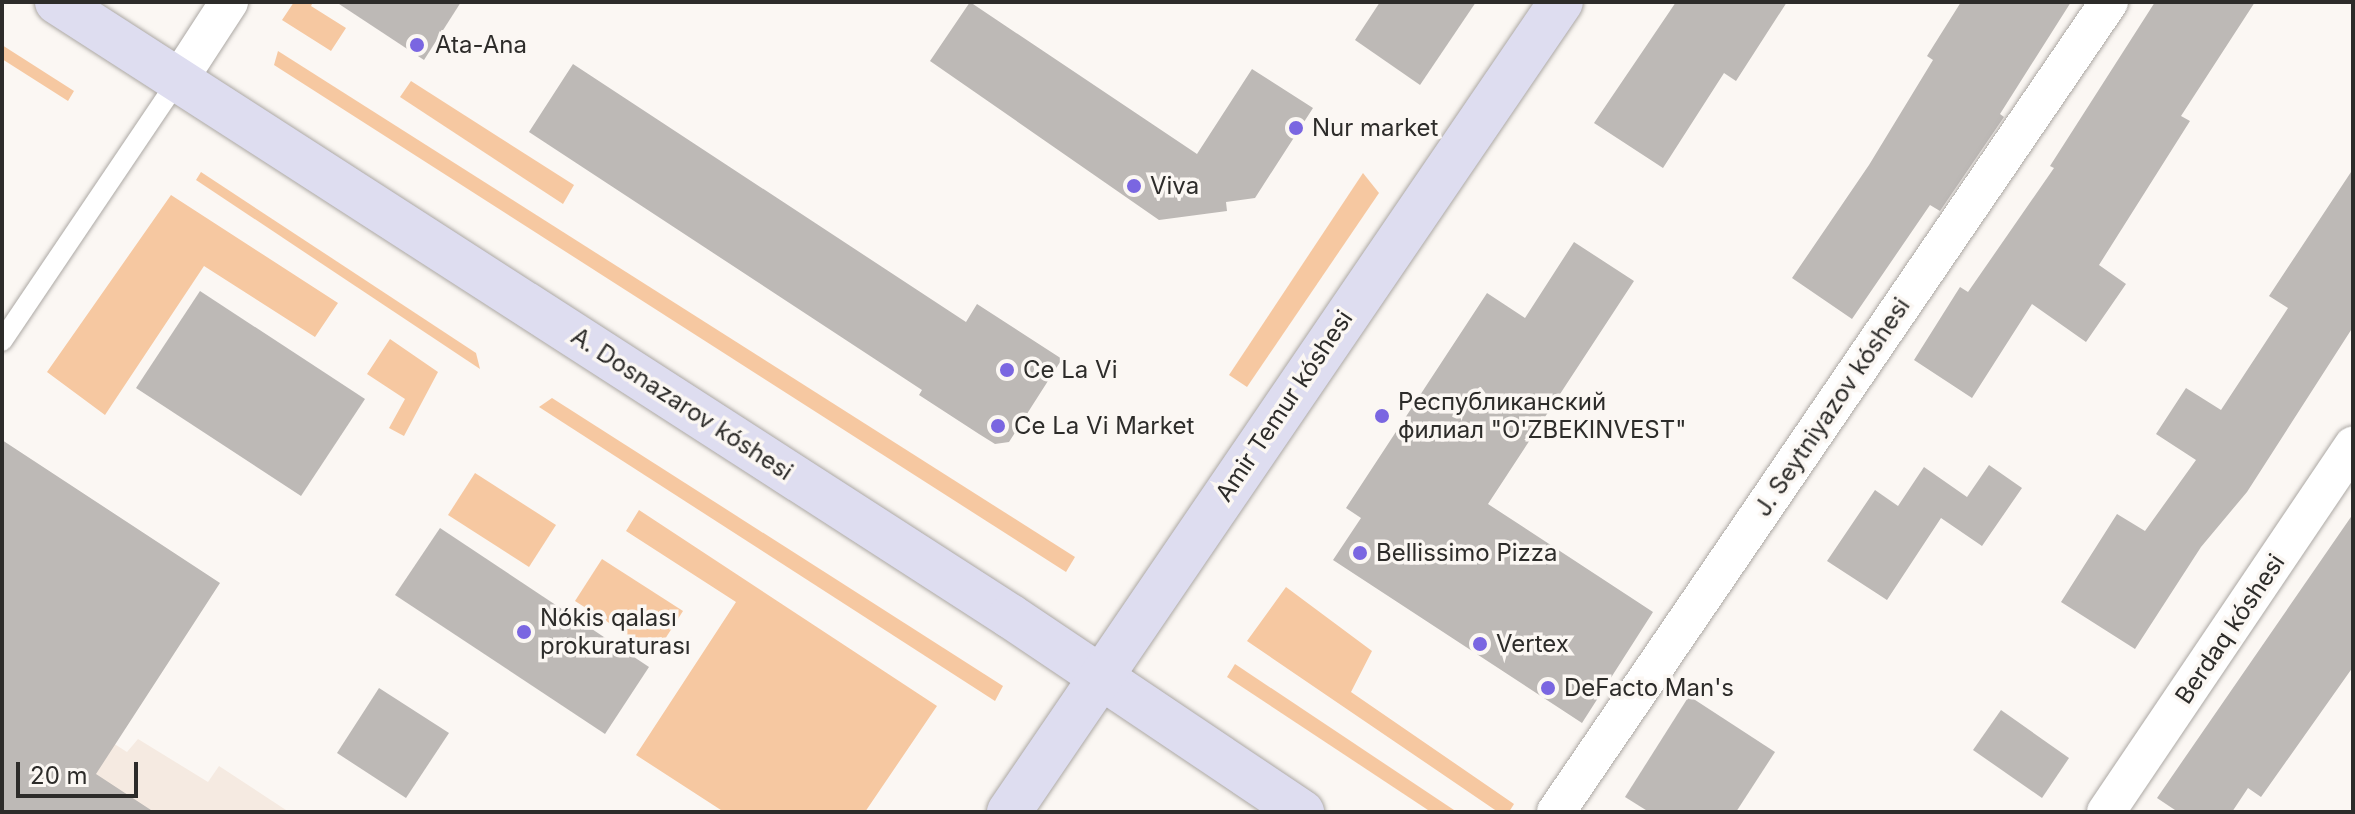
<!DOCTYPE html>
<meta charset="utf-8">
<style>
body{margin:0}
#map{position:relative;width:2355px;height:814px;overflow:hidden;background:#fbf7f3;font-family:Inter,sans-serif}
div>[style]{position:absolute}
.built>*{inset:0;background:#f5eae1}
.green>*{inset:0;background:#f6c8a1}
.building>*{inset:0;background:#bdb9b6}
.roads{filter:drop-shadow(0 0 2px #aca8a4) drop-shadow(0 0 2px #aca8a4)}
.lane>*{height:20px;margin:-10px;padding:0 10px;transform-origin:10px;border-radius:10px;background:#fff}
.street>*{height:38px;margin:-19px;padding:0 19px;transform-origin:19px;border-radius:19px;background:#fff}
.secondary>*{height:44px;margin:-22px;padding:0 22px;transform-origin:22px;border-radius:22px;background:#deddf0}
.dots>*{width:22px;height:22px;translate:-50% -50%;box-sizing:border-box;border:4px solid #fbf7f3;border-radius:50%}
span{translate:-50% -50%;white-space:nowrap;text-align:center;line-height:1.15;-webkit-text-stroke:7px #fbf7f3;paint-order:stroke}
.poi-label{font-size:24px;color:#2d2c2a}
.left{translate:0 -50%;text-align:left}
.street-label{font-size:24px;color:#2d2c2a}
.frame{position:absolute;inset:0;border:4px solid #2d2c2a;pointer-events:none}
.scale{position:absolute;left:16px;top:762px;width:122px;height:36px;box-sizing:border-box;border:4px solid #2d2c2a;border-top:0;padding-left:10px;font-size:24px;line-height:28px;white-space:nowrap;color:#2d2c2a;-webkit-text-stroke:6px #fbf7f3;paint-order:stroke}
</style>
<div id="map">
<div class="built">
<div style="clip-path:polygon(2px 672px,127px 752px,138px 739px,208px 782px,219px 766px,289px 812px,2px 812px)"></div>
</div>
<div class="green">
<div style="clip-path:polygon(294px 2px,313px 2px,311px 6px,346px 28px,331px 51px,282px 20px)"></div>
<div style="clip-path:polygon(2px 45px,74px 91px,68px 101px,2px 59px)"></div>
<div style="clip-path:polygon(278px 51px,1075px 557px,1066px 572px,274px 65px)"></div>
<div style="clip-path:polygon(411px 81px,574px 185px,563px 204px,400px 97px)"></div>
<div style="clip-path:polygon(201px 172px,476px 353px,480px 369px,196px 180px)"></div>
<div style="clip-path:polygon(1363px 173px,1379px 193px,1247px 387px,1229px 375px)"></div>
<div style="clip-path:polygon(171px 195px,338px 303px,315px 337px,204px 266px,105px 415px,47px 372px)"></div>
<div style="clip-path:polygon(390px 339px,438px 372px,404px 436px,389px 428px,405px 399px,367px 374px)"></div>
<div style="clip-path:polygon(552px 398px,1003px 686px,995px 701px,539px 407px)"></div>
<div style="clip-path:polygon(475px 473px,556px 525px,529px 567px,448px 515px)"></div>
<div style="clip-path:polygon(639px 510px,937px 706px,865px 812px,724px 812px,636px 755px,736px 602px,626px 531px)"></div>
<div style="clip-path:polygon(602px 559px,683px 611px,656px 653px,575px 601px)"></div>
<div style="clip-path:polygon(1286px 587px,1372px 651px,1351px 692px,1514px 804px,1509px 812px,1498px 812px,1247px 641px)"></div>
<div style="clip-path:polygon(1235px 664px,1457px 812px,1431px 812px,1227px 677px)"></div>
</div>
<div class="building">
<div style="clip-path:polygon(336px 2px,461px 2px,424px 60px)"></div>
<div style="clip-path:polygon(970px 2px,1197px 154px,1252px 69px,1313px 108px,1255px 198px,1226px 202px,1227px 211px,1159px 220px,930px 61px)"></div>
<div style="clip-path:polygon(1380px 2px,1476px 2px,1420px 85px,1355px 40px)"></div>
<div style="clip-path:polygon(1676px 2px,1787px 2px,1736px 81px,1724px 73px,1663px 168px,1594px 123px)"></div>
<div style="clip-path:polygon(1961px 2px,2071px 2px,2000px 114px,2004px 117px,1940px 211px,1930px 205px,1852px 319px,1792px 278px,1869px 165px,1933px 60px,1927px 56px)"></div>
<div style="clip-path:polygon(2155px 2px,2255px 2px,2181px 116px,2190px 121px,2099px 265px,2126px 284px,2086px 342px,2032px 304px,1972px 398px,1914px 360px,1960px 287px,1968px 292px,2054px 168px,2050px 166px)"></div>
<div style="clip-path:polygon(573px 64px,966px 322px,977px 304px,1062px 359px,1009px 442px,995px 444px,979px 434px,919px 395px,922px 390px,529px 132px)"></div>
<div style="clip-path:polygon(2353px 169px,2353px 327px,2247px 492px,2201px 547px,2135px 649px,2061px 602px,2117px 514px,2145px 531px,2196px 460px,2156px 434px,2186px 388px,2221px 410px,2288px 308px,2269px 296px)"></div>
<div style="clip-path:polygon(1574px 242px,1634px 281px,1488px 504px,1653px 612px,1582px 723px,1333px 560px,1361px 518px,1346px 508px,1487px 293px,1525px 318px)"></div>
<div style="clip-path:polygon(200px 291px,365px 399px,301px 496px,136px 388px)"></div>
<div style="clip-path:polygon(2px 440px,220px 583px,96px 774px,154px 812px,2px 812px)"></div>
<div style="clip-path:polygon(1989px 465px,2022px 488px,1982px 546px,1941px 518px,1887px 600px,1827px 561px,1875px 490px,1898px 506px,1924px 467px,1967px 497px)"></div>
<div style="clip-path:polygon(2353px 514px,2353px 667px,2261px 797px,2248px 788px,2232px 812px,2178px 812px,2157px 798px)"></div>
<div style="clip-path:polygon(440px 528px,649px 667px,605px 734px,395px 595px)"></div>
<div style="clip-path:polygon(379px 688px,449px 733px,406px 798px,337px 753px)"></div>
<div style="clip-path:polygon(1689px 696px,1775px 752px,1736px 812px,1649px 812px,1625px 797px)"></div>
<div style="clip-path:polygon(2001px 710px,2069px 758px,2042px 798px,1973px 750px)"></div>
</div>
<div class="roads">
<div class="lane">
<div style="left:2px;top:341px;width:316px;rotate:-56deg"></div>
</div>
<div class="street">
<div style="left:179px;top:79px;width:92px;rotate:-57deg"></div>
<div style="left:1556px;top:812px;width:981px;rotate:-55.68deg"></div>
<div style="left:2106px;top:812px;width:442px;rotate:-56deg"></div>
</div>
<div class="secondary">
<div style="left:57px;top:2px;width:1134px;rotate:32.79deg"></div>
<div style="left:1010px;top:616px;width:352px;rotate:33.9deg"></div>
<div style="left:1009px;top:812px;width:980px;rotate:-55.73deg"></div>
</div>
</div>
<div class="dots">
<div style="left:417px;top:45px;background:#7a66e1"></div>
<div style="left:1296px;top:128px;background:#7a66e1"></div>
<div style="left:1134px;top:186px;background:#7a66e1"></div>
<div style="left:1007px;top:370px;background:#7a66e1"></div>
<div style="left:1382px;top:416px;background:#7a66e1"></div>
<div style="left:998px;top:426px;background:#7a66e1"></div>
<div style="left:1360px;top:553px;background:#7a66e1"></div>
<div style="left:524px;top:632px;background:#7a66e1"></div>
<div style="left:1480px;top:644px;background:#7a66e1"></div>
<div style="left:1548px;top:688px;background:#7a66e1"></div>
</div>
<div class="poi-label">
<span class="left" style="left:435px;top:45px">Ata-Ana</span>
<span class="left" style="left:1312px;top:128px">Nur market</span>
<span class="left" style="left:1150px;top:186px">Viva</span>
<span class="left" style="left:1023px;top:370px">Ce La Vi</span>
<span class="left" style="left:1398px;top:416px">Республиканский<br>филиал "O'ZBEKINVEST"</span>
<span class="left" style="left:1014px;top:426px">Ce La Vi Market</span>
<span class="left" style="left:1376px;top:553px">Bellissimo Pizza</span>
<span class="left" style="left:540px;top:632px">Nókis qalası<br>prokuraturası</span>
<span class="left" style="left:1496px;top:644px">Vertex</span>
<span class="left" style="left:1564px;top:688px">DeFacto Man's</span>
</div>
<div class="street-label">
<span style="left:682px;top:404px;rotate:33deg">A. Dosnazarov kóshesi</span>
<span style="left:1284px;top:406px;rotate:-56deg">Amir Temur kóshesi</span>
<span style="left:1832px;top:407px;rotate:-56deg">J. Seytniyazov kóshesi</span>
<span style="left:2230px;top:629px;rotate:-56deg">Berdaq kóshesi</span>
</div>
<div class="frame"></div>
<div class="scale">20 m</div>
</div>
